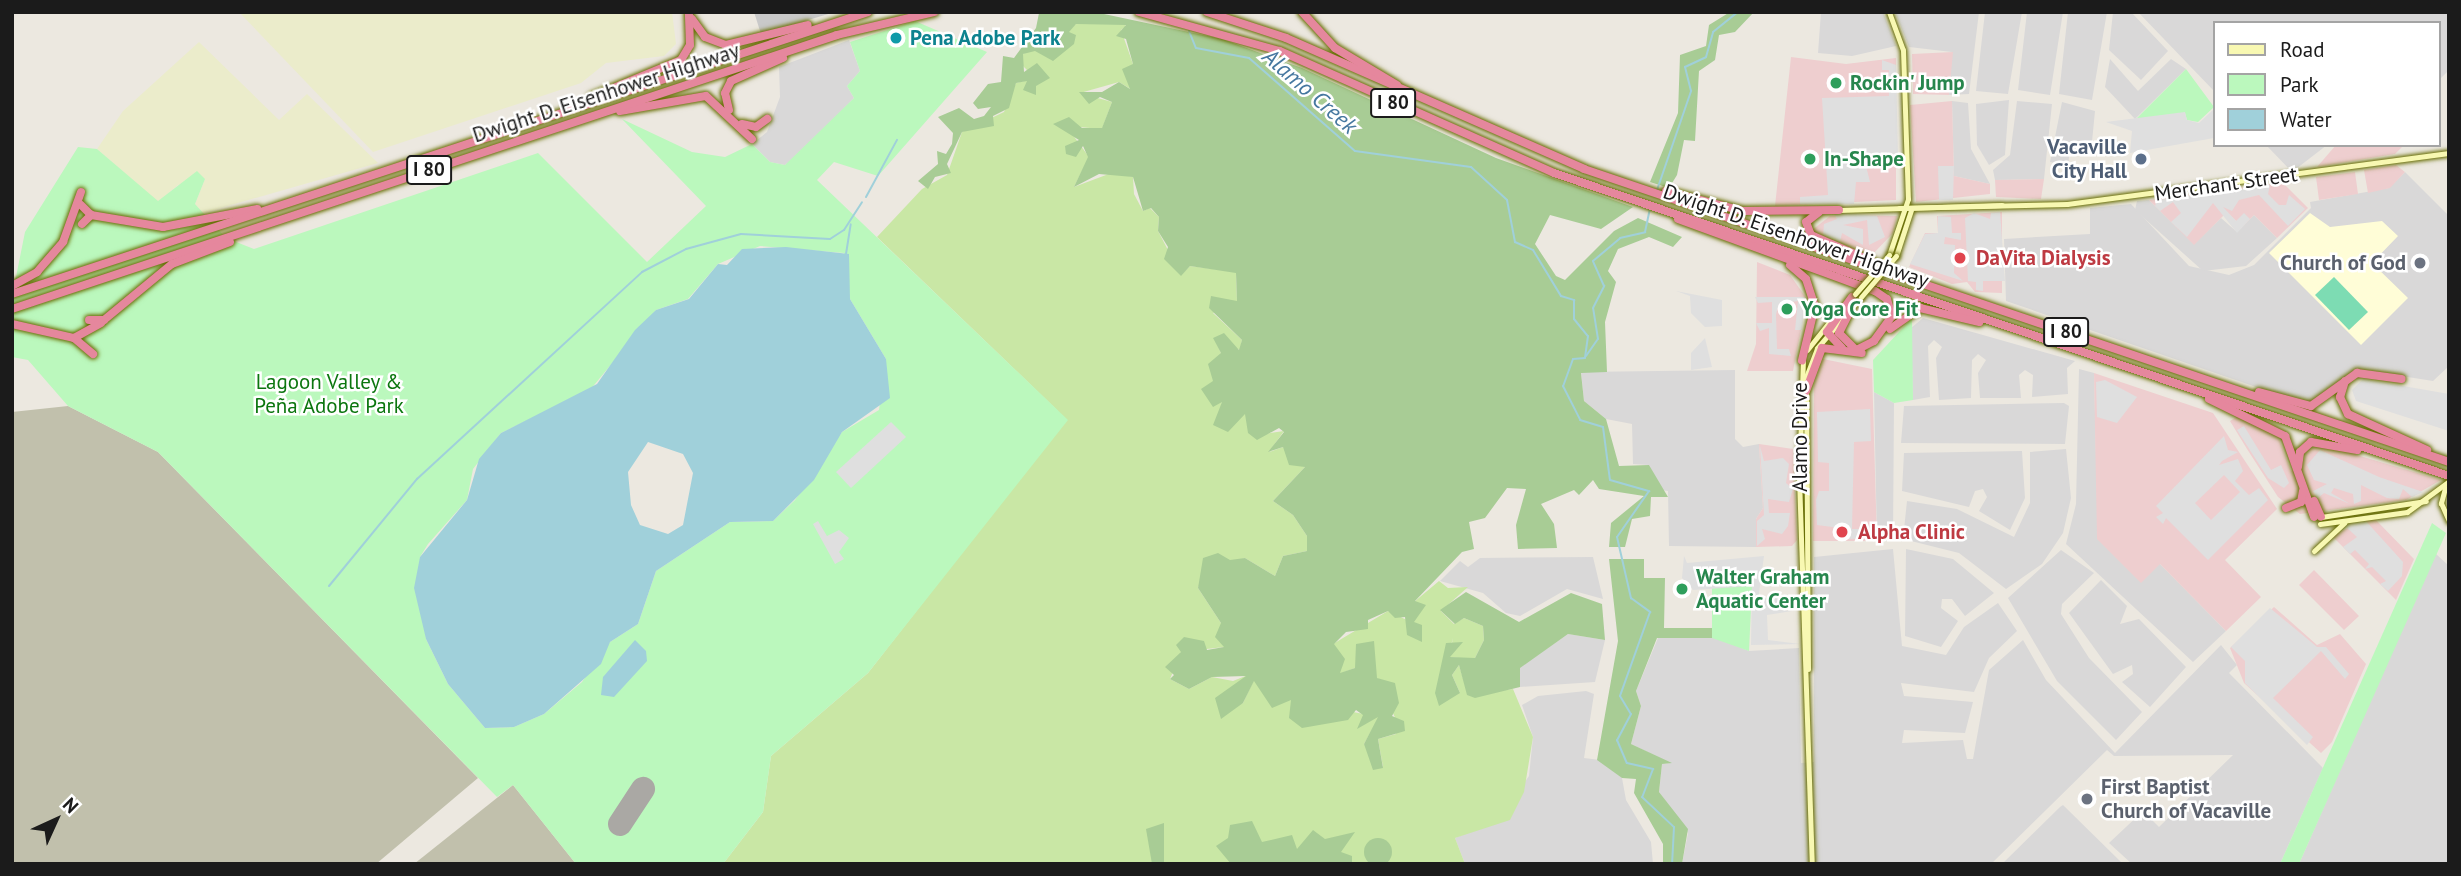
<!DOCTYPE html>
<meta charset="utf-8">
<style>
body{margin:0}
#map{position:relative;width:2461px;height:876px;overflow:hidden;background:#ece8e0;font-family:"PT Sans",sans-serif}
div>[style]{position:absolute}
.residential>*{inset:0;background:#d9d8d8}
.commercial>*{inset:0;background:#eececf}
.education>*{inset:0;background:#fffdd7}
.religious>*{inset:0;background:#c9c9c9}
.construction>*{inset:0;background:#c1c0ac}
.farmland>*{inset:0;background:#ebeccb}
.grass>*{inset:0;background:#c9e7a5}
.forest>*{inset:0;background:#a8cc95}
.round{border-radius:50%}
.park>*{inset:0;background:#bbf8bd}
.pitch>*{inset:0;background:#7ddcb3}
.parking>*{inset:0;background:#dfdfdf}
.water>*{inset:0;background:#a0d0da}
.stream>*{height:2px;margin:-1px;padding:0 1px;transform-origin:1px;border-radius:1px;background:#a0d0da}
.runway>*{height:24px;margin:-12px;padding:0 12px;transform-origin:12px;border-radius:12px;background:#aaa8a4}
.roads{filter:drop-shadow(0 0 2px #686e05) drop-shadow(0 0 2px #686e05)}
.secondary>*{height:5px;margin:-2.5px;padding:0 2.5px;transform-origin:2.5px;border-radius:2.5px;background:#f8f8b2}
.highway>*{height:8px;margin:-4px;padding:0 4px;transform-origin:4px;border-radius:4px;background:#e5879d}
.bridges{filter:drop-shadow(0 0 2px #686e05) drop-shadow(0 0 2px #686e05)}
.secondary-bridge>*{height:5px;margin:-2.5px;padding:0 2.5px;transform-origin:2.5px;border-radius:2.5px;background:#f8f8b2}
.dots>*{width:19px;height:19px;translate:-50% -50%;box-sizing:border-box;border:4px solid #fff;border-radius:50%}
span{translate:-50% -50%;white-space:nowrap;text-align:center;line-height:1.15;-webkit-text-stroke:5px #fff;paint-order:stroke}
.shield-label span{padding:2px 5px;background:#fff;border:2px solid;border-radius:5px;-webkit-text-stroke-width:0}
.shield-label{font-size:19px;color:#1b1b1b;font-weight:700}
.culture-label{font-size:21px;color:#0d838f;font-weight:700}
.left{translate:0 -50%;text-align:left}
.leisure-label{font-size:21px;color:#27864d;font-weight:700}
.street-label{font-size:21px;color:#1b1b1b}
.service-label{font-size:21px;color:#4e5e75;font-weight:700}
.right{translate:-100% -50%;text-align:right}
.health-label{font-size:21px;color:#be3a42;font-weight:700}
.worship-label{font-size:21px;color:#5b616d;font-weight:700}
.park-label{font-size:21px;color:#0c760f}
.water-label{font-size:23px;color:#4678a0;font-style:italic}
.frame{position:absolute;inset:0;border:14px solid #1b1b1b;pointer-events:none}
.legend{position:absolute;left:2213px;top:21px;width:228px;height:126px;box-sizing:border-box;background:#fff;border:2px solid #a4a4a4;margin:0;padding:9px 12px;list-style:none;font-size:21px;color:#1b1b1b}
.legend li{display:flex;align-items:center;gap:14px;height:35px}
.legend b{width:35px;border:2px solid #a4a4a4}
.north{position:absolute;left:21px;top:785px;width:70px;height:70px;-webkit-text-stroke:5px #fff;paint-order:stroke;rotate:45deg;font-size:19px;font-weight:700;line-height:28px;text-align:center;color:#1b1b1b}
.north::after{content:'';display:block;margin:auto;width:24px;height:32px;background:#1b1b1b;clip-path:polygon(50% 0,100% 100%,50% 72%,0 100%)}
</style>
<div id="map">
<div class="residential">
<div style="clip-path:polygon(1821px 12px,1883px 12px,1896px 46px,1852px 56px,1818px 53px)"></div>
<div style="clip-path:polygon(1895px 12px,1979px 12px,1969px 94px,1949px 95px,1952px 52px,1909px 47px)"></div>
<div style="clip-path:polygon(1985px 12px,2022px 12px,2008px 94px,1976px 91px)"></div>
<div style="clip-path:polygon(2027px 12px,2063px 12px,2050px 95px,2018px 90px)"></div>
<div style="clip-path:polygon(2068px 12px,2107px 12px,2092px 100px,2059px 94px)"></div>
<div style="clip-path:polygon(2113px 12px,2131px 12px,2168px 51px,2141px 80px,2109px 50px)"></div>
<div style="clip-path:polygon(2138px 12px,2449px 12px,2449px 70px,2438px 81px,2438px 23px,2214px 23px,2214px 91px)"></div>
<div style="clip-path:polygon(849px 40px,860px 71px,847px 86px,854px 98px,801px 153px,785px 165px,770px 162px,752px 144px,767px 132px,780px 97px,779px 67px)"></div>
<div style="clip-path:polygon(2110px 59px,2138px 91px,2171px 59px,2186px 69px,2135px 119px,2105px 87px)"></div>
<div style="clip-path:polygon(2009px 100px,2005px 155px,1989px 165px,1977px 145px,1976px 104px)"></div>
<div style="clip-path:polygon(1952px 101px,1968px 103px,1971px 149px,1990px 184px,1954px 176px)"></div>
<div style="clip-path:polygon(2017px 101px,2052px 104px,2044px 179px,1995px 180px,1993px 170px,2010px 155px)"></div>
<div style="clip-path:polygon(2062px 102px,2095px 111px,2091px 152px,2070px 150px,2068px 165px,2050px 162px)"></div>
<div style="clip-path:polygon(2266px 145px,2327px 145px,2292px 172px)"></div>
<div style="clip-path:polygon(2405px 172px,2449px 216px,2449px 366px,2433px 381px,2357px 369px,2315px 403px,2300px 402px,2006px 301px,2004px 239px,2090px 234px,2090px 208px,2131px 204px,2189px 266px,2229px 275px,2254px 265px,2311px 208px,2310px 202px,2389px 188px)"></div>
<div style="clip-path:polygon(2149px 200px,2194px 244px,2221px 218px,2237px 232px,2254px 215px,2277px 238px,2246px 266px,2203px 271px,2135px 210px,2137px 201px)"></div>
<div style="clip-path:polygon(1923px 318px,2075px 361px,2067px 368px,2068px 394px,2032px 397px,2033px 375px,2025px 370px,2019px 375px,2021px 398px,1980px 398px,1978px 373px,1986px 360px,1978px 354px,1972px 360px,1971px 398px,1939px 400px,1936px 358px,1942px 347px,1934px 340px,1928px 346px,1930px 397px,1913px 400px,1911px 328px)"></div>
<div style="clip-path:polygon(2079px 369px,2094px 373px,2098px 539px,2160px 564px,2226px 631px,2193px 662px,2066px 544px,2076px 504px)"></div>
<div style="clip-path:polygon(1735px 370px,1735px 439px,1743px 447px,1759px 444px,1763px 508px,1756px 519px,1756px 547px,1669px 546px,1668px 491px,1661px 490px,1649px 465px,1633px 464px,1632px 424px,1606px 419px,1584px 401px,1581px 372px)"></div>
<div style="clip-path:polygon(1874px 392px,1894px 403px,1893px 541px,1877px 541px)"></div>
<div style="clip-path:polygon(2064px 403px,2069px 406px,2065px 444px,1901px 443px,1904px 406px)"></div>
<div style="clip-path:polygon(2066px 449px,2071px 498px,2063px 533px,2042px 564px,2006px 589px,1959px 553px,1903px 539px,1907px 501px,1957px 509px,2014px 537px,2030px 503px,2030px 452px)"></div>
<div style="clip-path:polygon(2022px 451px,2025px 498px,2010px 530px,1979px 511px,1987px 497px,1983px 489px,1975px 491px,1969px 507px,1902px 491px,1904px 453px)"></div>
<div style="clip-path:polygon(1893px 549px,1902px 646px,1946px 655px,1964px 627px,1998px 603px,2017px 631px,1989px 658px,1974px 692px,1901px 683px,1904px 696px,1973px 702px,1965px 733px,1904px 730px,1902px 743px,1963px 740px,1967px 759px,1973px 759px,1989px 670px,2023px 640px,2046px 680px,2115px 753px,2221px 645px,2237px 665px,2229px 673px,2323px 768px,2280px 864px,2132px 864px,2109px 843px,2143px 811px,2159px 827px,2233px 755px,2114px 756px,2107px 750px,1991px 864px,1682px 864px,1688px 833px,1659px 792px,1662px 764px,1670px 763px,1631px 744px,1641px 706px,1636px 691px,1658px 638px,1718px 638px,1749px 651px,1799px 648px,1801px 763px,1814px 762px,1814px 557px)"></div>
<div style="clip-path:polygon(1906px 549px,1953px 559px,1994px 593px,1965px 616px,1952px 599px,1942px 599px,1941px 608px,1958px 621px,1941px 647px,1905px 636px)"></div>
<div style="clip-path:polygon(2061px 550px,2094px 573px,2062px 604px,2061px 614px,2089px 658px,2142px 712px,2116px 740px,2057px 681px,2008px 598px)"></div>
<div style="clip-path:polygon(2435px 553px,2449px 566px,2449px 864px,2299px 864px)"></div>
<div style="clip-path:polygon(1593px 557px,1603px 599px,1567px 589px,1520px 616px,1506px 613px,1483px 593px,1440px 581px,1460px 561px,1468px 567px,1480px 558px)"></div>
<div style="clip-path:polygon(2101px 580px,2127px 606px,2120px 624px,2139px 619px,2186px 667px,2150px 707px,2122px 682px,2133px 674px,2132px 665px,2113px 674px,2069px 613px)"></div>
<div style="clip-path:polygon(1568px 634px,1605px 640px,1595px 682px,1520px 687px,1519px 668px)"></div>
<div style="clip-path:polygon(1586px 691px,1594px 694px,1584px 758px,1600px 760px,1622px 778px,1626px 800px,1651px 842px,1653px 864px,1465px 864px,1455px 838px,1497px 821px,1529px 776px,1533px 737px,1522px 705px,1538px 696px)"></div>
<div style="clip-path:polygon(2063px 805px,2121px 862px,2002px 864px,2060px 807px)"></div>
</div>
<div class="commercial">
<div style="clip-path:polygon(1953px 52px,1949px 95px,1913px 94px,1912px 54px)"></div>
<div style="clip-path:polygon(1791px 57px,1846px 64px,1896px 58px,1896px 200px,1775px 206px)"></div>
<div style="clip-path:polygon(1952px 101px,1954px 176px,1990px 184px,1990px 194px,1916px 202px,1910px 105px)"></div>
<div style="clip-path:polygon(2336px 145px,2404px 145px,2395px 154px,2317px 167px)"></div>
<div style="clip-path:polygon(2396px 165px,2405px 172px,2390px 188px,2368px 193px,2364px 170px)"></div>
<div style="clip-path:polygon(2355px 172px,2358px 194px,2319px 200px,2316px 177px)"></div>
<div style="clip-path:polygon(2044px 179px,2041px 199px,1996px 197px,1995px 180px)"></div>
<div style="clip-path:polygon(2282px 182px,2308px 208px,2277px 238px,2254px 215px,2242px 227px,2227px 212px,2194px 245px,2149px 200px)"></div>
<div style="clip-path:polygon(2002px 212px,2002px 293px,1975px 292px,1967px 282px,1952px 284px,1909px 267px,1925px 233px,1938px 233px,1937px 216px)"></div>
<div style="clip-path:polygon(1830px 216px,1853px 215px,1897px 216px,1893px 233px,1871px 256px,1811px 231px)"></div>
<div style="clip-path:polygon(1757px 262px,1790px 275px,1807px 299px,1793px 371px,1747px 371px,1756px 344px)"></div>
<div style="clip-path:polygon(1823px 359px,1872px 369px,1877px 541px,1813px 541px,1814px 385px)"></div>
<div style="clip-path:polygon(2094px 373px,2213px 413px,2277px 509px,2225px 560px,2261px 597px,2226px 631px,2160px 564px,2141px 583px,2097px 539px)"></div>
<div style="clip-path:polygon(2238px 416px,2277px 434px,2291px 471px,2302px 468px,2307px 450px,2323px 445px,2441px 480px,2406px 500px,2300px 514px,2278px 497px,2247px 449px,2230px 421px)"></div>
<div style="clip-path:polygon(1759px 444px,1793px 449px,1797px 540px,1792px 546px,1756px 547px,1756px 519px,1763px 508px)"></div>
<div style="clip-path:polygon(2372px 516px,2414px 559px,2396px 600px,2332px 536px)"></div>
<div style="clip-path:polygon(2314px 570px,2359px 616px,2344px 630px,2299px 585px)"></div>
<div style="clip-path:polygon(2274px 607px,2317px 645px,2340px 634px,2366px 664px,2332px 742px,2321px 753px,2244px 683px,2230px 648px)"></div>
</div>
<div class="education">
<div style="clip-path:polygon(2310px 213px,2330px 227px,2382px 221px,2398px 236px,2372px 263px,2408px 298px,2361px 345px,2269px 253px)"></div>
</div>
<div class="religious">
<div style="clip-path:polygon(754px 12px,835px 12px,761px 34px)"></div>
</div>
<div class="construction">
<div style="clip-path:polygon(68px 406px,158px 452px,478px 778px,376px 864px,12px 864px,12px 412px)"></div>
<div style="clip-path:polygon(513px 785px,576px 864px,414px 864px)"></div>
</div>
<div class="farmland">
<div style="clip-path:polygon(239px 12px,672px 12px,676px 44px,664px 56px,606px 63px,581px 83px,373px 152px)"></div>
<div style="clip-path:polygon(199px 42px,279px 120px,307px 94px,378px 163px,203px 213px,195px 204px,205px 179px,178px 185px,158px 202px,97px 149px,123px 111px)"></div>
</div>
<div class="grass">
<div style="clip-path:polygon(1119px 20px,1126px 26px,1121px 30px,1133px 64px,1132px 90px,1119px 82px,1080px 93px,1112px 102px,1102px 129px,1054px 125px,1067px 127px,1089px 157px,1074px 187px,1114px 172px,1133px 177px,1134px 194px,1143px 211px,1150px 208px,1159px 217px,1158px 231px,1181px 275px,1190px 266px,1236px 272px,1237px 301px,1213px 313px,1242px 340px,1240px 350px,1214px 338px,1221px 353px,1209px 399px,1222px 401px,1221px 416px,1245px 413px,1264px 434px,1284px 431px,1269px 452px,1283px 447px,1305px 467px,1273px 501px,1293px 515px,1307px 536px,1307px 551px,1283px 556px,1275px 576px,1245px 558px,1203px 576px,1198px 588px,1221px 623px,1224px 647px,1181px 652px,1170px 679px,1189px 689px,1212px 677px,1233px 681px,1248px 675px,1230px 691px,1229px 708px,1243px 703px,1254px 680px,1291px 700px,1379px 717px,1364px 744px,1383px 767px,1378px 739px,1396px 734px,1397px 722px,1377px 678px,1355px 668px,1339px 674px,1333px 644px,1388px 611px,1413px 623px,1414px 602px,1439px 581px,1448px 588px,1468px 587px,1441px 611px,1454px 624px,1464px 618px,1483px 626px,1484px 640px,1475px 658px,1459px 658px,1449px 657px,1453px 638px,1441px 680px,1460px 693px,1452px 675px,1459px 665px,1468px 695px,1513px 689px,1533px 737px,1524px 792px,1510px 820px,1455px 838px,1465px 864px,723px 864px,763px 812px,771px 756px,868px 673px,960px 555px,1058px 411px,877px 237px,922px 189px,947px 175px,962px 132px,1004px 112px,1016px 83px,1028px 80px,1028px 96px,1028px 71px,1018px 61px,1023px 54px,1076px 24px)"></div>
</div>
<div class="forest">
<div style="clip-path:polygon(1730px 12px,1754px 12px,1735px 32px,1719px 35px,1715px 60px,1699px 71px,1695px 141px,1684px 140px,1677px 175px,1669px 188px,1650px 182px,1678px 113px,1680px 55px,1706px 46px,1709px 25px)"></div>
<div style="clip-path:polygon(1039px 13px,1104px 14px,1222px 39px,1302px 68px,1496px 158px,1633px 207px,1601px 229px,1550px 215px,1535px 244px,1556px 276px,1565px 280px,1614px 231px,1638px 218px,1682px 237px,1673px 247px,1649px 237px,1618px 249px,1608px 271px,1616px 282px,1605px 322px,1607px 372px,1581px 373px,1584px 401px,1606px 419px,1619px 466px,1649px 465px,1668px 497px,1651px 497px,1650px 516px,1632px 519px,1625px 547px,1609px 547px,1611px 523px,1644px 496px,1599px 489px,1593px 480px,1579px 495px,1574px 490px,1541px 504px,1554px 524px,1557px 548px,1518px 549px,1516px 525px,1526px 489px,1507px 488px,1485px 518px,1469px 522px,1474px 549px,1462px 552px,1415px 601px,1426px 605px,1414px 622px,1422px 625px,1422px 642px,1407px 635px,1405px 617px,1395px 618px,1388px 611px,1368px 620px,1368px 629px,1346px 632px,1334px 644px,1345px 659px,1340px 673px,1355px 668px,1356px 644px,1374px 641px,1377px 678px,1395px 683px,1399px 703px,1392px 716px,1404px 721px,1405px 731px,1378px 739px,1383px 768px,1373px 770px,1364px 744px,1378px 717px,1357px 729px,1363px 715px,1356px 710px,1348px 720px,1302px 728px,1289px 718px,1291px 700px,1272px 708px,1254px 681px,1243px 703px,1221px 719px,1215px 698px,1246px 676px,1212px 677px,1189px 689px,1170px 679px,1174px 675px,1165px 667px,1181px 652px,1176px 645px,1184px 637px,1204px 641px,1207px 650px,1224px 647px,1215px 637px,1221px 623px,1198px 588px,1203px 558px,1218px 553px,1230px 560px,1245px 558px,1275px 576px,1283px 556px,1307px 551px,1307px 536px,1293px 515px,1273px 501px,1305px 467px,1289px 465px,1283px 447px,1268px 452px,1284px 432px,1279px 428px,1257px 440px,1248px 433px,1245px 414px,1228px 432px,1213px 425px,1222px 402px,1213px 407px,1201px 389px,1213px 381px,1208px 364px,1221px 353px,1213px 338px,1224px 333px,1239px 350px,1242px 340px,1209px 308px,1211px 296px,1237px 301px,1236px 273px,1190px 266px,1181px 276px,1164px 259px,1168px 247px,1158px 231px,1159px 217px,1151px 208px,1143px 211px,1133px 177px,1099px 174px,1074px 187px,1088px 157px,1083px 146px,1076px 157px,1066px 154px,1065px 146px,1079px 140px,1053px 124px,1069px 117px,1082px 128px,1102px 128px,1112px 102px,1100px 97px,1089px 104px,1079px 92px,1102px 92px,1119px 82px,1130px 89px,1122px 69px,1133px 64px,1126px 39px,1116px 36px,1126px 25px,1076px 24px,1069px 32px,1076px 35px,1074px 44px,1053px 61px,1035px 51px,1023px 54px,1024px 72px,1037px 63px,1050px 78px,1036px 86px,1036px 95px,1023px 90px,1027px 81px,1016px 83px,1009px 108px,993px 116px,994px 126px,962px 132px,947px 164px,951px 173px,935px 177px,928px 189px,918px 181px,938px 164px,937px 151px,946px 154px,952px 144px,953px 133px,938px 117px,959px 108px,974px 119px,984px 116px,991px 107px,978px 109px,973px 103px,988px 84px,1001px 82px,1003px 56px,1014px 58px,1036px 28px)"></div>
<div style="clip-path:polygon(1609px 559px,1644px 559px,1644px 578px,1665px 578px,1664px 628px,1712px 628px,1712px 638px,1657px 638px,1636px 691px,1641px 706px,1631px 744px,1672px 763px,1662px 764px,1659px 792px,1688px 829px,1682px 864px,1663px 864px,1663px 844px,1634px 793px,1636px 779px,1622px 778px,1597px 760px,1618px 641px)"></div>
<div style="clip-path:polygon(1466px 592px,1519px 622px,1571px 593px,1602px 604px,1605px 640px,1568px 634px,1520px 668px,1520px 687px,1475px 698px,1467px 695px,1459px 665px,1452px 675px,1460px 693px,1439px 706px,1435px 693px,1446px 643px,1463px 642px,1450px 657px,1475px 658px,1484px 640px,1483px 626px,1464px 618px,1455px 624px,1440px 610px)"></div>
<div style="clip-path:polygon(1252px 821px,1262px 842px,1292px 835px,1297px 849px,1313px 830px,1325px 839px,1355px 832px,1341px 852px,1352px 856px,1352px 864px,1231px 864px,1216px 846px,1228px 838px,1230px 825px)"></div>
<div style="clip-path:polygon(1164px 823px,1164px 864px,1152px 864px,1146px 829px)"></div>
<div class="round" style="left:1364px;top:838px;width:28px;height:28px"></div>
</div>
<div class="park">
<div style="clip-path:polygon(evenodd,915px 21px,987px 52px,878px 176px,834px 162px,817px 180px,1068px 420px,868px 673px,771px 756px,763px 812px,723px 864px,576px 864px,513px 785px,497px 797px,158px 452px,68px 406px,28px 360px,12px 357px,12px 297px,25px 232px,78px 147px,97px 149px,158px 201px,197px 171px,205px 179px,195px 204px,226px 238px,254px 249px,538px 153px,647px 262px,706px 206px,622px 119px,692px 152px,725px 157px,752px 144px,770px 162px,785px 165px,854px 98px,847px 86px,860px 71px,850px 42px,915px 21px,760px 246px,844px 253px,850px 299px,886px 359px,879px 410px,842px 432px,795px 500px,773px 521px,730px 522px,656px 571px,638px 624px,610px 642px,582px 682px,544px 714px,514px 727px,485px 728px,448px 684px,426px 639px,420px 557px,428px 544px,467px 500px,473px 469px,501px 433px,590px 390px,656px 310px,688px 299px,718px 264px,760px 246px)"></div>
<div style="clip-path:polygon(2186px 69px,2214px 107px,2198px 122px,2187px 120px,2185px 113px,2135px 120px)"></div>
<div style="clip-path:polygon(1912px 318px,1913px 400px,1894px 403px,1874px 392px,1873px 360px)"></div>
<div style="clip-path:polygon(2432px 523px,2446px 533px,2299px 864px,2280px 864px)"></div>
<div style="clip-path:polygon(1730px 583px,1752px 587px,1749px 651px,1712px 638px,1712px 587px)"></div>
</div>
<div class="pitch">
<div style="clip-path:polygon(2334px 277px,2368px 312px,2349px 330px,2315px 295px)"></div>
</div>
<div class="parking">
<div style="clip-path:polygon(1882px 60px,1896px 65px,1898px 159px,1865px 162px,1870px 182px,1856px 182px,1854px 204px,1800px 204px,1800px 197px,1828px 195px,1822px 98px,1889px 96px,1889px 70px,1882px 70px)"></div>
<div style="clip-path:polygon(2214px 109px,2214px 138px,2130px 153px,2132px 131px,2106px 122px,2185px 112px,2187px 120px,2199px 123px)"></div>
<div style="clip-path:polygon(1938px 166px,1954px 166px,1953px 200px,1939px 200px)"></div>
<div style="clip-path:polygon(2270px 185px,2268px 194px,2279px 205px,2286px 205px,2289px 195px,2305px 209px,2288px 226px,2259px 195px,2239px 200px,2232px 211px,2223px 207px,2236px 221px,2244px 213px,2250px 219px,2237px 233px,2213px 203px,2187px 237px,2171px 222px,2181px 213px,2173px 202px,2160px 211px,2155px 206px,2157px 200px)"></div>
<div style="clip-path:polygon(2000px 212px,2005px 281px,1983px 281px,1983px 291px,1976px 290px,1976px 282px,1968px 281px,1965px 218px,1974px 213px,1990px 219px,1991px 213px)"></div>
<div style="clip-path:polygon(1844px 213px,1877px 216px,1885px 237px,1869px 245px,1867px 220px,1843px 225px,1863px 229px,1863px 245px,1842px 233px,1840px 242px,1823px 236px,1824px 224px,1837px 219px,1834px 214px)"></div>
<div style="clip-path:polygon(1938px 216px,1951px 217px,1952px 233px,1961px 233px,1961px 240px,1945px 237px,1944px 244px,1955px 245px,1954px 273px,1963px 281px,1910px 264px,1925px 234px,1938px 233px)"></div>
<div style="clip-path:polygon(1676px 291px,1722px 300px,1722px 326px,1705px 327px,1691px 313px,1690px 296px)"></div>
<div style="clip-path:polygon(1755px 297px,1805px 297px,1802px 330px,1795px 330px,1798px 301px,1779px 304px,1776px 314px,1777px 349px,1789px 349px,1791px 356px,1769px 354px,1769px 328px,1760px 331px,1756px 323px,1772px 323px,1772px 302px,1758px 303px)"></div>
<div style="clip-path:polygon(1705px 338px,1712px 367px,1691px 370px,1691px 353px)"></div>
<div style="clip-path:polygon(2363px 379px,2449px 394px,2449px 431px,2356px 401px,2352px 390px)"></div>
<div style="clip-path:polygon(2105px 380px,2137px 397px,2117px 423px,2097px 417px,2096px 382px)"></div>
<div style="clip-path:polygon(1870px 409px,1871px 441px,1854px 442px,1852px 529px,1873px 529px,1874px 538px,1849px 539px,1848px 529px,1817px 525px,1816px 500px,1819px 491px,1829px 491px,1829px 463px,1818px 462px,1817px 412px)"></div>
<div style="clip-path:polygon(891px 422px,906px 437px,851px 488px,836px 472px)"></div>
<div style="clip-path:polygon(2244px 426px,2271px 470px,2281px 465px,2289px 483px,2284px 488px,2268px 478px,2237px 430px)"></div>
<div style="clip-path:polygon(evenodd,2224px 436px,2228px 450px,2238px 452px,2222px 461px,2219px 465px,2238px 459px,2243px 471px,2235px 481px,2249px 495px,2259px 488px,2268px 500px,2208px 560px,2166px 518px,2163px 524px,2156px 517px,2163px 513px,2156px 506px,2224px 436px,2224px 475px,2240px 492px,2211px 520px,2195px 503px,2224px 475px)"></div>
<div style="clip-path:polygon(1760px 446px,1764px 461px,1783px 458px,1789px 464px,1786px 483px,1793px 489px,1789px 502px,1768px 499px,1769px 513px,1790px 513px,1788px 526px,1782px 534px,1762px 529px,1765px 539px,1757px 546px,1757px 521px,1764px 515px)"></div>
<div style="clip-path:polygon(2320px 450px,2379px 477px,2423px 492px,2412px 497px,2403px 489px,2399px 499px,2387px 498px,2361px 485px,2361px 501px,2354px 504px,2353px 494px,2334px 488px,2331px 493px,2350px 504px,2324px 493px,2317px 499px,2313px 491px,2327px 484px,2314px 480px,2307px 465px)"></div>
<div style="clip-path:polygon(2364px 519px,2403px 562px,2402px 576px,2388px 591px,2380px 584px,2386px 581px,2372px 567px,2365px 569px,2369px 564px,2355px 550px,2350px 554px,2343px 547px,2357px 537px,2345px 526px)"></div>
<div style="clip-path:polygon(818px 521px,827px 536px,839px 530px,849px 538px,839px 552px,844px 559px,835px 564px,813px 524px)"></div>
<div style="clip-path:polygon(1684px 556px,1687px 563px,1764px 556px,1758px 601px,1777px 594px,1780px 610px,1792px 611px,1767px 615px,1768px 640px,1800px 644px,1751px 645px,1752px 586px,1693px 590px,1682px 578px)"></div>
<div style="clip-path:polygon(2270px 608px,2317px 647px,2326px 647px,2349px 674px,2345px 679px,2321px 651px,2273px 698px,2313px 737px,2307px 745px,2245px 683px,2245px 661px,2231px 647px)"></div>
</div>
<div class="water">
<div style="clip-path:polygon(evenodd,786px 247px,849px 254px,850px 299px,886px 359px,890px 398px,842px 432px,814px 480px,773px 521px,730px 522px,656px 571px,638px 624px,610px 642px,601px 664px,544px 714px,514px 727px,485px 728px,448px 684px,426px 639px,414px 588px,420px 557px,467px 500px,479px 459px,501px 433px,597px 384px,635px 330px,656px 310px,689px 299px,718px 264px,727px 265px,742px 249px,786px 247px,648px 442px,683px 454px,693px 473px,683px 525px,668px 534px,640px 525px,631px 505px,628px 472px,648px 442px)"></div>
<div style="clip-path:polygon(635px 640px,646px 651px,647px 661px,614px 697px,601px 695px,603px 677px)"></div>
</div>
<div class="stream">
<div style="left:1189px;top:31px;width:18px;rotate:68deg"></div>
<div style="left:1196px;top:48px;width:54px;rotate:10.7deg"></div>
<div style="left:1249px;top:58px;width:141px;rotate:41.3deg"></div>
<div style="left:1355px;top:151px;width:117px;rotate:7.9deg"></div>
<div style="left:1471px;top:167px;width:49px;rotate:42.5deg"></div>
<div style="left:1507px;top:200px;width:43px;rotate:79.2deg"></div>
<div style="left:1515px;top:242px;width:20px;rotate:24deg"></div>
<div style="left:1533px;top:250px;width:54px;rotate:58.7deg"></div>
<div style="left:1561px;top:296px;width:14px;rotate:17deg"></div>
<div style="left:1574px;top:300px;width:19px;rotate:90deg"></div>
<div style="left:1574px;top:319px;width:22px;rotate:51deg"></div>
<div style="left:1588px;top:336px;width:22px;rotate:98deg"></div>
<div style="left:1585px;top:358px;width:12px;rotate:175deg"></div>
<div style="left:1573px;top:359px;width:29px;rotate:110deg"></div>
<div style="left:1563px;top:386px;width:38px;rotate:63deg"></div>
<div style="left:1580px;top:420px;width:24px;rotate:17deg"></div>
<div style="left:1603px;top:427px;width:53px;rotate:82.5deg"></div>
<div style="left:1610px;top:480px;width:41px;rotate:15.8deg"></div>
<div style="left:1649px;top:491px;width:56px;rotate:124.8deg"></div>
<div style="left:1617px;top:537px;width:63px;rotate:77.1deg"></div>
<div style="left:1631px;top:598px;width:24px;rotate:36deg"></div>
<div style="left:1650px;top:612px;width:89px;rotate:109.7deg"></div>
<div style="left:1620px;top:696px;width:21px;rotate:59deg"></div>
<div style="left:1631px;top:714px;width:30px;rotate:118deg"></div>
<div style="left:1617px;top:740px;width:25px;rotate:67deg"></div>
<div style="left:1627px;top:763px;width:27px;rotate:13deg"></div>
<div style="left:1653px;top:769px;width:30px;rotate:111deg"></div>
<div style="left:1642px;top:797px;width:44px;rotate:43.2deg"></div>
<div style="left:1674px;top:827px;width:37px;rotate:93deg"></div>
<div style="left:1657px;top:190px;width:105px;rotate:-71deg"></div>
<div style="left:1691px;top:91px;width:25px;rotate:-104deg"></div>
<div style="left:1685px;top:67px;width:23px;rotate:-25deg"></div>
<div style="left:1706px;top:57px;width:26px;rotate:-74deg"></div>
<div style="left:1713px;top:32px;width:32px;rotate:-39deg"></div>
<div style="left:866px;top:197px;width:65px;rotate:-61.5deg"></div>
<div style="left:846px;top:254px;width:30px;rotate:-81deg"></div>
<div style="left:1586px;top:356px;width:21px;rotate:-55deg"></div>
<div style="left:1598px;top:339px;width:31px;rotate:-99deg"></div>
<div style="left:1593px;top:308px;width:25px;rotate:-63deg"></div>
<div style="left:1604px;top:286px;width:27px;rotate:-114deg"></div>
<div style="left:1593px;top:261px;width:35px;rotate:-40deg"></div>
<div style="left:1620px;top:238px;width:26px;rotate:-13deg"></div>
<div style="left:1645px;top:232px;width:25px;rotate:-78deg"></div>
<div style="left:329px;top:586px;width:139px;rotate:-50.6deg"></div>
<div style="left:417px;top:479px;width:306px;rotate:-42.6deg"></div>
<div style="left:642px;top:272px;width:50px;rotate:-27.6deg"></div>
<div style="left:686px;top:249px;width:57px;rotate:-15.3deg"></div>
<div style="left:741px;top:234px;width:89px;rotate:3.2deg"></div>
<div style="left:830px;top:239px;width:17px;rotate:-33deg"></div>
<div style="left:844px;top:230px;width:33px;rotate:-57deg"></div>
</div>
<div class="runway">
<div style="left:620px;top:824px;width:42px;rotate:-56.7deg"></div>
</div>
<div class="roads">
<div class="secondary">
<div style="left:1889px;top:12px;width:40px;rotate:69.8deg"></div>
<div style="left:1903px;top:50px;width:149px;rotate:88.1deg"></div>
<div style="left:1908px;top:199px;width:59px;rotate:108.7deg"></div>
<div style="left:1899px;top:208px;width:168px;rotate:-1.4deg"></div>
<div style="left:2067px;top:204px;width:385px;rotate:-7.6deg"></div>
<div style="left:1839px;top:210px;width:163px;rotate:-1.8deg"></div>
<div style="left:1896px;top:256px;width:48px;rotate:-71.9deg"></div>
<div style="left:1807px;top:350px;width:50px;rotate:-51.5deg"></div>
<div style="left:1803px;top:359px;width:119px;rotate:91.9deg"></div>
<div style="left:1799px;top:478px;width:386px;rotate:88.1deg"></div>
<div style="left:2445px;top:488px;width:16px;rotate:105deg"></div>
<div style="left:2441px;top:503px;width:20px;rotate:66deg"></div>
<div style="left:2321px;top:517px;width:106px;rotate:-8.7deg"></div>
<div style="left:2320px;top:524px;width:88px;rotate:-7.9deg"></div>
<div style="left:2407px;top:512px;width:52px;rotate:-36.4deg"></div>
<div style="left:2314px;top:551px;width:42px;rotate:-43.1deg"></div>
<div style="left:1808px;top:669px;width:292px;rotate:-90.4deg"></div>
<div style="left:1806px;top:377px;width:31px;rotate:-69deg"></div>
<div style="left:1817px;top:348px;width:67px;rotate:-49.2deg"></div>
</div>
<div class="highway">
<div style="left:1139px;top:12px;width:146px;rotate:15.5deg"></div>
<div style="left:1280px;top:51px;width:300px;rotate:24deg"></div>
<div style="left:1554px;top:173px;width:945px;rotate:18.7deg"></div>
<div style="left:1207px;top:12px;width:83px;rotate:18.2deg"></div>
<div style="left:1286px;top:38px;width:326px;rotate:23.7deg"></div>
<div style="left:1584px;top:169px;width:913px;rotate:18.71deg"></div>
<div style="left:1302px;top:12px;width:49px;rotate:47.5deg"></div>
<div style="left:1335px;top:48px;width:72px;rotate:30.8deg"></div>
<div style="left:692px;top:19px;width:22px;rotate:54deg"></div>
<div style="left:705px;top:37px;width:22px;rotate:21deg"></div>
<div style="left:726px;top:45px;width:84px;rotate:-13.7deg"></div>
<div style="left:592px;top:97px;width:96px;rotate:-22.6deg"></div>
<div style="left:681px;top:60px;width:17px;rotate:-59deg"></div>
<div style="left:690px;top:45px;width:33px;rotate:-92deg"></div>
<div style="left:729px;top:110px;width:17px;rotate:-103deg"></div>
<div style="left:725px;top:93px;width:13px;rotate:-63deg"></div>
<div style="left:731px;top:81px;width:57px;rotate:-23.9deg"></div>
<div style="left:620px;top:111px;width:87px;rotate:-9.9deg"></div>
<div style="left:706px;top:96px;width:63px;rotate:43.1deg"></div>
<div style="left:742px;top:124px;width:14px;rotate:12deg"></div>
<div style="left:756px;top:127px;width:14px;rotate:-36deg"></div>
<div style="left:1666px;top:191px;width:80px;rotate:14.6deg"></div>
<div style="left:1743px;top:211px;width:96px;rotate:-0.6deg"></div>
<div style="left:81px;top:205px;width:14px;rotate:45deg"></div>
<div style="left:91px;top:215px;width:73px;rotate:9.5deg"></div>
<div style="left:163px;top:227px;width:96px;rotate:-10.8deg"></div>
<div style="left:1819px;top:212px;width:16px;rotate:142deg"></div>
<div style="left:1806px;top:222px;width:14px;rotate:69deg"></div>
<div style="left:1811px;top:235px;width:70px;rotate:23.6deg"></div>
<div style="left:1678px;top:219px;width:210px;rotate:20.1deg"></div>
<div style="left:1875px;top:291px;width:14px;rotate:34deg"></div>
<div style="left:1887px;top:299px;width:18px;rotate:74deg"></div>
<div style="left:1892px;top:316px;width:31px;rotate:126deg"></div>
<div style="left:1874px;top:341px;width:20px;rotate:153deg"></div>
<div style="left:1856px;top:350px;width:24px;rotate:-135deg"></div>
<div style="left:1839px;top:333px;width:27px;rotate:-63deg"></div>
<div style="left:82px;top:224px;width:13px;rotate:-45deg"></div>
<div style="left:1790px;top:265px;width:21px;rotate:41deg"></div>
<div style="left:1806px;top:279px;width:28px;rotate:72deg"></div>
<div style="left:1815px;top:306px;width:56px;rotate:103.5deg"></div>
<div style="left:12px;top:286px;width:29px;rotate:-29deg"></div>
<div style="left:37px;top:272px;width:40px;rotate:-49deg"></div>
<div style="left:63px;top:242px;width:53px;rotate:-70.2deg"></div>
<div style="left:12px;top:294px;width:901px;rotate:-18.23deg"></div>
<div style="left:12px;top:309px;width:869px;rotate:-18.37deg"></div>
<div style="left:837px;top:35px;width:100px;rotate:-13.3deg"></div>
<div style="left:89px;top:320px;width:15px"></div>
<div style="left:104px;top:320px;width:88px;rotate:-39.5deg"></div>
<div style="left:172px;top:264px;width:62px;rotate:-20.8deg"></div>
<div style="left:12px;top:324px;width:64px;rotate:12.7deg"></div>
<div style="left:74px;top:338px;width:25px;rotate:40deg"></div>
<div style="left:1890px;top:329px;width:37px;rotate:-35deg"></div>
<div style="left:1920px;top:308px;width:61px;rotate:13.3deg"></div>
<div style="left:74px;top:338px;width:31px;rotate:-29deg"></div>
<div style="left:1842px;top:348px;width:22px;rotate:-133deg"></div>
<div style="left:1827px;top:332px;width:43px;rotate:-54.5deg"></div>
<div style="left:2345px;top:381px;width:17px;rotate:107deg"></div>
<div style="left:2340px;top:397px;width:19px;rotate:65deg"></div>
<div style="left:2348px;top:414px;width:87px;rotate:24.5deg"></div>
<div style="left:1806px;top:391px;width:46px;rotate:-69.6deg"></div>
<div style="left:1822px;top:348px;width:40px;rotate:7.1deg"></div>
<div style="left:2259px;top:392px;width:54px;rotate:15.1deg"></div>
<div style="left:2311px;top:406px;width:57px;rotate:-35.7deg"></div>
<div style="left:2357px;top:373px;width:45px;rotate:7.6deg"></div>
<div style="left:2209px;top:399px;width:85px;rotate:26deg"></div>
<div style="left:2285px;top:436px;width:86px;rotate:70.3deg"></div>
<div style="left:2298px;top:467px;width:15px;rotate:-82deg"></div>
<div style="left:2300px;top:452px;width:15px;rotate:-42deg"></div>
<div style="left:2311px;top:442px;width:47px;rotate:9.9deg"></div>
<div style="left:2314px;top:501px;width:17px;rotate:66deg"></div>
<div style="left:2286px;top:508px;width:16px;rotate:-22deg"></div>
<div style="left:2301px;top:502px;width:11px;rotate:-80deg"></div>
</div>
</div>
<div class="bridges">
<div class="secondary-bridge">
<div style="left:1855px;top:294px;width:52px;rotate:-48.9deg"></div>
<div style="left:1861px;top:297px;width:54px;rotate:-49.5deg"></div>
</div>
</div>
<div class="dots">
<div style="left:896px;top:38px;background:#0f9aa8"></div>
<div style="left:1836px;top:83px;background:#2e9e5b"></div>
<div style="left:1810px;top:159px;background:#2e9e5b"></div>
<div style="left:2141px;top:159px;background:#5c6f8a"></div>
<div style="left:1960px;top:258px;background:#e0444e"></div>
<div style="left:2420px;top:263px;background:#6b7280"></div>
<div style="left:1787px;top:309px;background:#2e9e5b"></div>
<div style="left:1842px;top:532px;background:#e0444e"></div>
<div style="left:1682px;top:589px;background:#2e9e5b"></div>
<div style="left:2087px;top:799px;background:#6b7280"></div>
</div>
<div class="shield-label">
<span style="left:1393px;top:103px">I 80</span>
<span style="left:429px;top:170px">I 80</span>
<span style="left:2066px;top:332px">I 80</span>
</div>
<div class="culture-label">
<span class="left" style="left:910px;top:38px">Pena Adobe Park</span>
</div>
<div class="leisure-label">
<span class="left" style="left:1850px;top:83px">Rockin' Jump</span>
<span class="left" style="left:1824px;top:159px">In-Shape</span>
<span class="left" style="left:1801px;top:309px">Yoga Core Fit</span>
<span class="left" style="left:1696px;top:589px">Walter Graham<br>Aquatic Center</span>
</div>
<div class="street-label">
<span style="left:606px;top:93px;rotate:-18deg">Dwight D. Eisenhower Highway</span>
<span style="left:2226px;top:184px;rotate:-8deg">Merchant Street</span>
<span style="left:1796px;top:236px;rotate:19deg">Dwight D. Eisenhower Highway</span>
<span style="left:1800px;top:437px;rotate:-90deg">Alamo Drive</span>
</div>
<div class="service-label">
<span class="right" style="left:2127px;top:159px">Vacaville<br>City Hall</span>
</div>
<div class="health-label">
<span class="left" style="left:1976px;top:258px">DaVita Dialysis</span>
<span class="left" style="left:1858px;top:532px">Alpha Clinic</span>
</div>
<div class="worship-label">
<span class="right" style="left:2406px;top:263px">Church of God</span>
<span class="left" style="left:2101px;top:799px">First Baptist<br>Church of Vacaville</span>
</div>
<div class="park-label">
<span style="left:329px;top:394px">Lagoon Valley &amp;<br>Peña Adobe Park</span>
</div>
<div class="water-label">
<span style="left:1310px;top:91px;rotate:41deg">Alamo Creek</span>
</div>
<div class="frame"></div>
<ul class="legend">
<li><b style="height:9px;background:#f8f8b2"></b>Road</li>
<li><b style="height:19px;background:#bbf8bd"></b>Park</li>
<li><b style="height:19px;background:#a0d0da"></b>Water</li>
</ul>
<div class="north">N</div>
</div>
